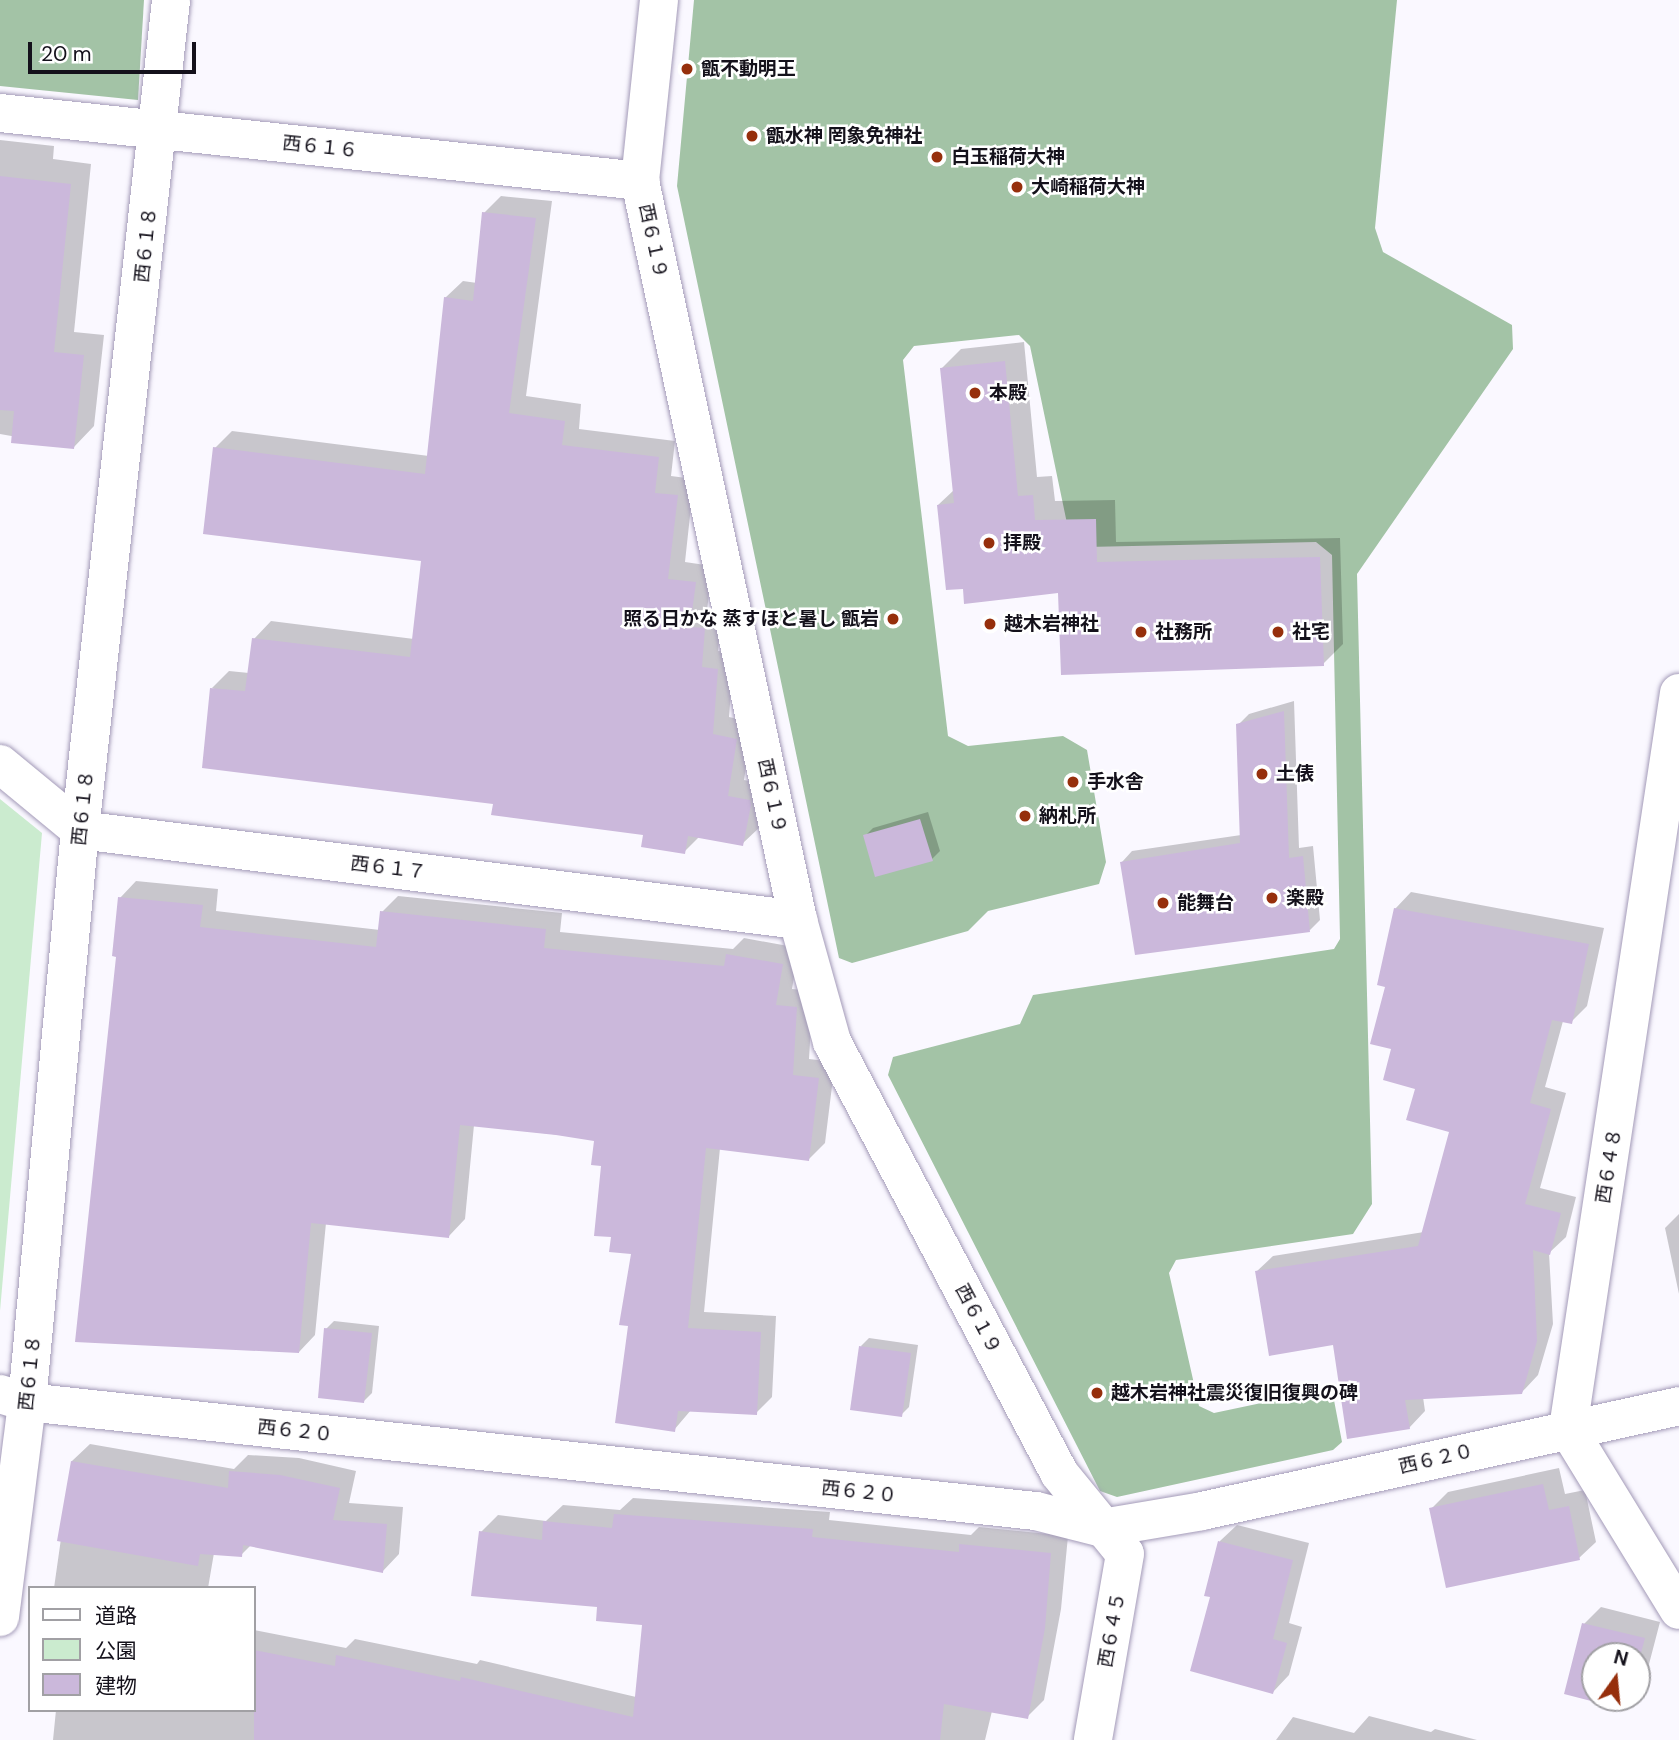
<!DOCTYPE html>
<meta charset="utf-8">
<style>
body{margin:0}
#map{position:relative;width:1679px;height:1740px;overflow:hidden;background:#faf8ff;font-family:"DM Sans","Noto Sans JP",sans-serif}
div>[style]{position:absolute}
.green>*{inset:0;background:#cbebcf}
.forest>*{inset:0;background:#a3c3a6}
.shadow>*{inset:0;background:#0003}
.building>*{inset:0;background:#cbb8db}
.roads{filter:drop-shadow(0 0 2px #a39ab8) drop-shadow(0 0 2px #a39ab8)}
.minor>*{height:38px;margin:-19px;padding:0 19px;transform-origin:19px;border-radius:19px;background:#fff}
.dots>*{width:19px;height:19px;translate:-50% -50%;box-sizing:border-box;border:4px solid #fff;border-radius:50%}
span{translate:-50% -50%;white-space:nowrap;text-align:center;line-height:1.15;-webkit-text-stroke:5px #fff;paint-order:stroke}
.poi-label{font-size:19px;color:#14111b;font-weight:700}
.left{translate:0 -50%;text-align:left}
.right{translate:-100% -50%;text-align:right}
.street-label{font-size:19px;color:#14111b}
.legend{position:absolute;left:28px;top:1586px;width:228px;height:126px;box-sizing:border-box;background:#fff;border:2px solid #a1a0a4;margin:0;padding:9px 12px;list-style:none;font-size:21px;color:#14111b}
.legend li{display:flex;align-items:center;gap:14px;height:35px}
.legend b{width:35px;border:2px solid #a1a0a4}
.north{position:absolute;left:1581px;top:1642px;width:70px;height:70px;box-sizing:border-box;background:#fff;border:2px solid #a1a0a4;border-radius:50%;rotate:15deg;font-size:19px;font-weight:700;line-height:28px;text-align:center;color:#14111b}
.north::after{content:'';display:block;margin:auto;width:24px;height:32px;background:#962f0c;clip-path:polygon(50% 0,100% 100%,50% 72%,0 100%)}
.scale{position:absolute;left:28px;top:42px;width:168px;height:32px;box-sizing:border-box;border:4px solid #14111b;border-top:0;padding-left:9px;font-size:21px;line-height:24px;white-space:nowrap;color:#14111b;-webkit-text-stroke:5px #fff;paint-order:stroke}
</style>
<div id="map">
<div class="green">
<div style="clip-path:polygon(0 799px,42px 833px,0 1311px)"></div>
</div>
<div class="forest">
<div style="clip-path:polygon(0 0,144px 0,138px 100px,0 86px)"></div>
<div style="clip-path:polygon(694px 0,1397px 0,1375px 228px,1383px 252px,1512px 325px,1513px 349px,1357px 574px,1372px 1204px,1353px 1234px,1176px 1260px,1169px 1273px,1199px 1406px,1214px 1413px,1322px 1390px,1333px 1395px,1342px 1442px,1333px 1450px,1117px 1497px,1100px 1491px,888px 1075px,893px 1057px,1020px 1024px,1033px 995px,1334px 949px,1340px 939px,1332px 555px,1316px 542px,1086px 547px,1069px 533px,1030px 346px,1019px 335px,914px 346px,903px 360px,948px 736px,968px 746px,1063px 736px,1087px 750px,1106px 862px,1099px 884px,988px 911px,968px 931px,852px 963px,839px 958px,677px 186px)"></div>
</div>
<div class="shadow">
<div style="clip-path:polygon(0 140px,54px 146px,53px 159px,91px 164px,74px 332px,104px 335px,94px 426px,74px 447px,0 434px)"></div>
<div style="clip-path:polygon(501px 196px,552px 201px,526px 396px,581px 404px,579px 429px,675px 441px,671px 476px,694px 479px,685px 562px,712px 566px,707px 611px,722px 612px,718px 651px,734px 652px,729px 717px,753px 722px,744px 780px,767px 784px,760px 827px,742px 844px,700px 836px,684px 852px,645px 833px,495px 802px,212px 688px,229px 671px,249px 673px,254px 639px,271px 621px,414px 639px,423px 560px,215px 448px,232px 431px,429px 456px,445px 298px,463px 281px,477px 283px,484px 213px)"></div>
<div style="clip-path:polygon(1024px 342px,1037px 477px,1052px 476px,1055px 501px,1115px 500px,1116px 542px,1340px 538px,1343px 644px,1323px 664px,1060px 591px,964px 587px,938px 505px,954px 490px,941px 369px,961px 349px)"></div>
<div style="clip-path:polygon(1294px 701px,1299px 848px,1313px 846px,1320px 920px,1310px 930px,1122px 862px,1132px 851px,1241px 835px,1238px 725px,1249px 714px)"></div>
<div style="clip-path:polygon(928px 812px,940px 851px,932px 859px,865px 836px,873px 828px)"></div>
<div style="clip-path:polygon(136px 881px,218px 889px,216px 911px,380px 930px,382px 912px,398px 896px,562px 913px,560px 932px,733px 949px,744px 938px,799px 948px,792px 989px,813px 991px,809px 1059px,835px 1062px,825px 1143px,809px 1159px,720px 1148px,704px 1312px,776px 1316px,772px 1397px,756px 1413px,691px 1410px,674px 1430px,630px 1325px,633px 1252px,595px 1139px,474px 1125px,465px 1219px,449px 1236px,326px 1223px,315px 1335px,299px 1352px,118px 955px,120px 898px)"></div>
<div style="clip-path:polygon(1411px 892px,1604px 928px,1587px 1006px,1571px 1022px,1563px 1021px,1545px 1087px,1566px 1093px,1540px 1188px,1576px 1197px,1566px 1237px,1549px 1253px,1553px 1324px,1538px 1375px,1522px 1392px,1423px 1397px,1425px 1411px,1409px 1428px,1334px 1343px,1256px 1272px,1273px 1256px,1424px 1232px,1451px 1130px,1393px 1048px,1387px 985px,1395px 909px)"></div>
<div style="clip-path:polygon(1679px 1214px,1679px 1294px,1665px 1228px)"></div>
<div style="clip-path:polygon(334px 1321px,379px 1326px,372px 1393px,364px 1401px,326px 1329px)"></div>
<div style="clip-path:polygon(869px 1338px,918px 1345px,909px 1407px,901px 1415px,861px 1346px)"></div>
<div style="clip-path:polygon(90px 1444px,234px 1469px,248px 1455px,299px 1458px,356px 1471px,349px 1503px,403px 1507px,399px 1554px,382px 1572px,251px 1545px,241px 1555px,214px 1553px,208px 1588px,54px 1588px,72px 1461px)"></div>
<div style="clip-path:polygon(1559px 1468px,1565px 1494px,1585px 1490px,1596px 1542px,1579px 1558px,1431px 1509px,1448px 1492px)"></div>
<div style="clip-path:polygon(633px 1498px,830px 1512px,829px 1520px,971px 1535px,979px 1527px,1068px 1536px,1061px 1609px,1044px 1700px,1027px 1717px,992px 1711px,985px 1740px,53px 1740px,56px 1710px,254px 1710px,254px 1630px,346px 1648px,355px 1639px,477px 1664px,480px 1660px,636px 1697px,644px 1624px,599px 1606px,481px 1532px,498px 1515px,546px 1521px,563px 1505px,620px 1510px)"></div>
<div style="clip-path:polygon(1237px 1525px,1309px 1543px,1289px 1623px,1302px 1627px,1289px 1675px,1273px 1692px,1212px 1596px,1206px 1595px,1220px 1541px)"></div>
<div style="clip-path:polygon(1601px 1607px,1660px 1622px,1642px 1691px,1637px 1697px,1637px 1656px,1595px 1656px,1595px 1698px,1636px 1698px,1626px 1708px,1566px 1693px,1584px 1624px)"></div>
<div style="clip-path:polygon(1369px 1716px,1431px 1732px,1435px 1729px,1477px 1740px,1276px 1740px,1293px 1717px,1354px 1733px)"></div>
</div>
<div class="building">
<div style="clip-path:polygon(0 176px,71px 184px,54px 352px,84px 355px,74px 449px,11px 443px,14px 411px,0 410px)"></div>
<div style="clip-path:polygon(482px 212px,536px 218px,509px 413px,565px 421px,562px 445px,659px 457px,655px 493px,678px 495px,668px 579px,696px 582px,690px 627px,705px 628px,702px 667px,718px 669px,713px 734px,737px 739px,728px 796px,750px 800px,751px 805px,743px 846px,688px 836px,685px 854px,641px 847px,643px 835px,491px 815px,493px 804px,202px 768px,210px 688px,245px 691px,252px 638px,410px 657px,421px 561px,203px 534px,213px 447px,425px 474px,444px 297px,473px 301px)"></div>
<div style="clip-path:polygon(1005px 361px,1018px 496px,1033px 495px,1035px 520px,1096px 519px,1097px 562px,1320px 557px,1324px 666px,1061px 675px,1058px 593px,964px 604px,963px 589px,946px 590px,937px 505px,954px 503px,940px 368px)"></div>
<div style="clip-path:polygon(1284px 711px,1289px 858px,1303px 856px,1310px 932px,1135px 955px,1120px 862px,1240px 843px,1236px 724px)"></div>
<div style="clip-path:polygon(920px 819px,933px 861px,875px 877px,863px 835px)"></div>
<div style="clip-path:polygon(118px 897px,203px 905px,200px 927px,376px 947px,380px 911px,546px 929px,544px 948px,724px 966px,726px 954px,783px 964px,776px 1005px,797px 1007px,793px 1075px,819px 1078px,809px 1161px,706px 1148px,688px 1328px,761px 1332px,757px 1415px,678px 1411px,675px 1432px,615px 1423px,628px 1326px,619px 1325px,631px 1254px,609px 1252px,611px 1237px,594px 1236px,601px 1166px,591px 1165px,594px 1141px,556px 1135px,460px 1125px,449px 1238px,311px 1223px,299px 1353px,75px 1342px,116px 957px,112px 956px)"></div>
<div style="clip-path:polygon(1394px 908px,1589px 944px,1572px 1024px,1552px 1020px,1530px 1103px,1551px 1109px,1525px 1204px,1561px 1213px,1550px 1255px,1533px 1250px,1537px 1341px,1522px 1394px,1405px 1400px,1410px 1429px,1347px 1439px,1333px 1345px,1269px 1356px,1255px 1271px,1418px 1246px,1449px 1132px,1406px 1120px,1415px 1089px,1383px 1080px,1391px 1049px,1370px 1044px,1385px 987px,1377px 985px)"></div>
<div style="clip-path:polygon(324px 1328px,372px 1333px,364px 1403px,318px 1398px)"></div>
<div style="clip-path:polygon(859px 1346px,911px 1353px,902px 1417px,850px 1410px)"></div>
<div style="clip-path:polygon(71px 1461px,228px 1488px,229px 1471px,280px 1475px,340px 1488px,333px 1520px,387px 1524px,383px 1573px,243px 1545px,242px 1557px,200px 1554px,198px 1566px,57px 1541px)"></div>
<div style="clip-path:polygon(1543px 1484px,1549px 1510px,1569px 1506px,1580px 1560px,1446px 1588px,1429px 1508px)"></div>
<div style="clip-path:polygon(614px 1514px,813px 1529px,812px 1537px,959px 1552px,959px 1544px,1051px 1553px,1045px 1628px,1028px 1719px,944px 1704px,940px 1740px,254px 1740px,254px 1650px,335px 1666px,336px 1655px,460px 1681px,461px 1677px,633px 1717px,642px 1625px,596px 1621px,597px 1607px,471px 1596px,479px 1531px,542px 1540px,543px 1521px,612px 1528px)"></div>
<div style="clip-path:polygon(1218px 1541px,1293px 1560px,1273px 1639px,1287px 1643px,1273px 1694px,1190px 1671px,1210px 1597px,1204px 1596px)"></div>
<div style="clip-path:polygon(1582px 1623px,1645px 1638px,1637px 1668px,1637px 1656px,1595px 1656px,1595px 1698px,1629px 1698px,1626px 1710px,1564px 1694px)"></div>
</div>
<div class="roads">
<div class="minor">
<div style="left:659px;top:0;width:182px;rotate:96deg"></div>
<div style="left:640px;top:181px;width:756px;rotate:77.93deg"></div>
<div style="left:798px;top:920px;width:127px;rotate:74.4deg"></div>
<div style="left:832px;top:1042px;width:487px;rotate:62.2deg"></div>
<div style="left:1059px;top:1473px;width:104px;rotate:50.8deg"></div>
<div style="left:1125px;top:1554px;width:189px;rotate:99.8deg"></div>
<div style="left:0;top:113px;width:644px;rotate:6.06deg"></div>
<div style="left:1679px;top:693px;width:744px;rotate:98.58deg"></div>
<div style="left:1568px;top:1429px;width:212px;rotate:58.5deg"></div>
<div style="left:0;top:764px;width:104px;rotate:39.5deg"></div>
<div style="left:80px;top:830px;width:724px;rotate:7.14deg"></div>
<div style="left:0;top:1394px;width:28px;rotate:17deg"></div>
<div style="left:27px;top:1402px;width:1015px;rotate:6.17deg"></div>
<div style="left:1036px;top:1511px;width:68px;rotate:14.4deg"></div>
<div style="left:1102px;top:1528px;width:101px;rotate:-9.6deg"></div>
<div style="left:1202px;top:1511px;width:488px;rotate:-12.4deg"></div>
<div style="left:0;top:1617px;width:217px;rotate:-82.8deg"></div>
<div style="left:27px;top:1402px;width:574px;rotate:-84.71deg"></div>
<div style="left:80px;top:830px;width:835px;rotate:-83.74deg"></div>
</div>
</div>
<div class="dots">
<div style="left:687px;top:69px;background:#962f0c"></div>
<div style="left:752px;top:136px;background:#962f0c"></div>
<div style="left:937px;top:157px;background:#962f0c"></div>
<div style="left:1017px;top:187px;background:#962f0c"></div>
<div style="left:975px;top:393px;background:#962f0c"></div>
<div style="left:989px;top:543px;background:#962f0c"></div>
<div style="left:893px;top:619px;background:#962f0c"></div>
<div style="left:990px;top:624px;background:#962f0c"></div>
<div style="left:1141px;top:632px;background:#962f0c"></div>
<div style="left:1278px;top:632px;background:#962f0c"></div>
<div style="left:1262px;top:774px;background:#962f0c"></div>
<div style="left:1073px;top:782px;background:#962f0c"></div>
<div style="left:1025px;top:816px;background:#962f0c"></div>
<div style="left:1272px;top:898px;background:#962f0c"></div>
<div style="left:1163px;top:903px;background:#962f0c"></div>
<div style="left:1097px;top:1393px;background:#962f0c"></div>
</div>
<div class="poi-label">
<span class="left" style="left:701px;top:69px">甑不動明王</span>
<span class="left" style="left:766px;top:136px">甑水神 罔象免神社</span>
<span class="left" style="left:951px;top:157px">白玉稲荷大神</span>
<span class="left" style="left:1031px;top:187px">大崎稲荷大神</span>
<span class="left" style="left:989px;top:393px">本殿</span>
<span class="left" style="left:1003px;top:543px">拝殿</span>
<span class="right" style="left:879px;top:619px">照る日かな 蒸すほと暑し 甑岩</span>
<span class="left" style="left:1004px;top:624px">越木岩神社</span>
<span class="left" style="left:1155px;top:632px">社務所</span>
<span class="left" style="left:1292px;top:632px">社宅</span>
<span class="left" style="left:1276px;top:774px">土俵</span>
<span class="left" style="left:1087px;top:782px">手水舎</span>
<span class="left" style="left:1039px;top:816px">納札所</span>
<span class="left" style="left:1286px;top:898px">楽殿</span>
<span class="left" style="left:1177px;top:903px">能舞台</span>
<span class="left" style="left:1111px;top:1393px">越木岩神社震災復旧復興の碑</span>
</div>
<div class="street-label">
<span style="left:320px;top:147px;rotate:6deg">西６１６</span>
<span style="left:653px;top:241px;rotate:78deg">西６１９</span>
<span style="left:146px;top:245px;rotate:-84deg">西６１８</span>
<span style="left:772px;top:796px;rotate:78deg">西６１９</span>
<span style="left:83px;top:808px;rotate:-84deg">西６１８</span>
<span style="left:388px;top:868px;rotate:7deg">西６１７</span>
<span style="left:1609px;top:1166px;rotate:-81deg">西６４８</span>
<span style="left:978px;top:1319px;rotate:62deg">西６１９</span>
<span style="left:30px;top:1373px;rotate:-84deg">西６１８</span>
<span style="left:295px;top:1431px;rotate:6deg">西６２０</span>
<span style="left:1436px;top:1459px;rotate:-13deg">西６２０</span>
<span style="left:859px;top:1492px;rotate:6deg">西６２０</span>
<span style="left:1112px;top:1630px;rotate:-80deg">西６４５</span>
</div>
<ul class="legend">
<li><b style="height:9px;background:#fff"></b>道路</li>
<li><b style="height:19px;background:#cbebcf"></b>公園</li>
<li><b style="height:19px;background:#cbb8db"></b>建物</li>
</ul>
<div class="north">N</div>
<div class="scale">20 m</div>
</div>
